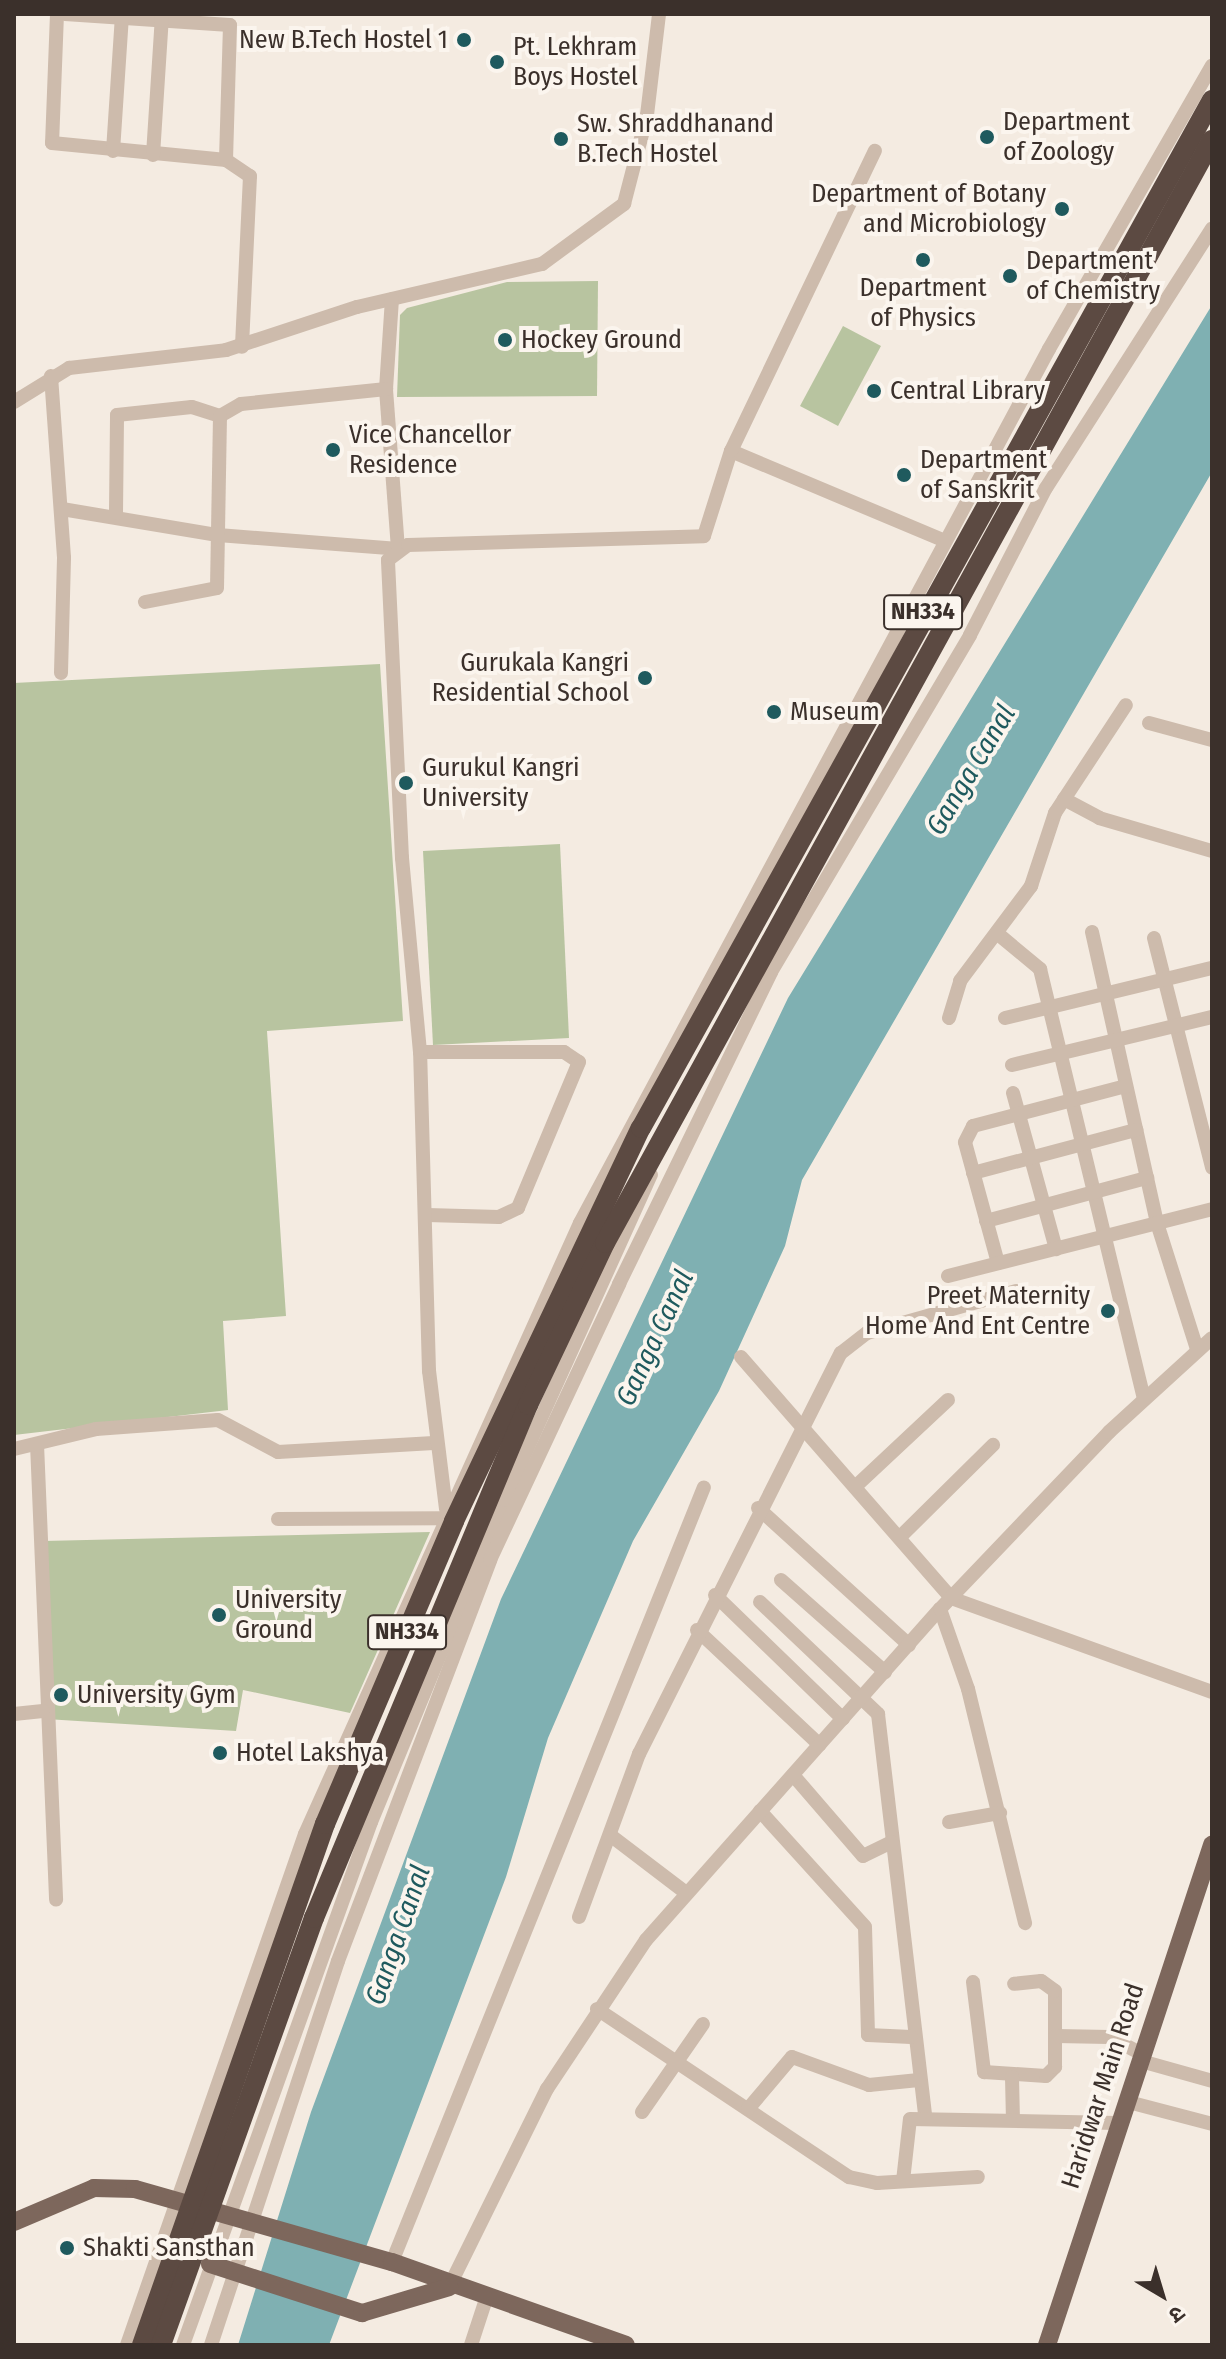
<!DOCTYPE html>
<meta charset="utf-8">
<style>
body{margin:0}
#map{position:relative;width:1226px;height:2359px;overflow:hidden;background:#f4ebe1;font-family:"Fira Sans Condensed","Noto Sans Devanagari",sans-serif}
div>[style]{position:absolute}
.green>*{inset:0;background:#b8c4a0}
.water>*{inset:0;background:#7fb0b2}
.minor>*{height:14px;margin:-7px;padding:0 7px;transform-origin:7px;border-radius:7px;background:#cdbbac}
.major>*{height:18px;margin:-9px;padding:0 9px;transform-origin:9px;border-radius:9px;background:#7d675c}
.highway>*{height:20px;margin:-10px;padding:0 10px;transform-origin:10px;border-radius:10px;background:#5c4a42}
.dots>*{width:22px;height:22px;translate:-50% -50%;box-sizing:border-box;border:4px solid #fbf5ee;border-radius:50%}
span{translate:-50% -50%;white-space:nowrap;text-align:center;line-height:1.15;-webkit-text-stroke:8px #fbf5ee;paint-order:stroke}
.shield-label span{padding:2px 6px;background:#fbf5ee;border:2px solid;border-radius:6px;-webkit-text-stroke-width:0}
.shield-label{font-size:24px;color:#3b302b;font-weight:700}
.poi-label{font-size:26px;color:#3b302b}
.right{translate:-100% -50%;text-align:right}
.left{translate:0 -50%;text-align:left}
.street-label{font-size:26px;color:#3b302b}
.water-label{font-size:28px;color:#1f5a5e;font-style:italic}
.frame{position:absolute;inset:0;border:16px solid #3b302b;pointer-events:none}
.north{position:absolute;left:1122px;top:2255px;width:80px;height:80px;-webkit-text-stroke:6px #fbf5ee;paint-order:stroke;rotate:142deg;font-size:22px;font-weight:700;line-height:32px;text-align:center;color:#3b302b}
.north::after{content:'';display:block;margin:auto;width:28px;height:36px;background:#3b302b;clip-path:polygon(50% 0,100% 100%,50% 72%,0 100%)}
</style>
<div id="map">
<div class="green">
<div style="clip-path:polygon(598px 281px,597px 396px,397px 397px,400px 315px,407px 308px,507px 282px)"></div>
<div style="clip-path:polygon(843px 326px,881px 346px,838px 426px,800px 406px)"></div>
<div style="clip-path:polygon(380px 664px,403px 1021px,267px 1031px,286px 1316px,223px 1321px,228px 1410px,14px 1435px,14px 683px)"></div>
<div style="clip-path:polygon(560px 844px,569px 1038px,433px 1045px,423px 851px)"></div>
<div style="clip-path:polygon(430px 1532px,350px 1713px,243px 1690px,236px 1731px,46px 1719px,44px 1541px)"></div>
</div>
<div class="water">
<div style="clip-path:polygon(1212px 305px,1212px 472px,802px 1180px,785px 1246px,719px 1391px,633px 1541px,548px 1738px,506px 1877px,329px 2345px,238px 2345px,311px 2112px,501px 1599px,788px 998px)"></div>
</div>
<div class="minor">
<div style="left:57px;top:14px;width:129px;rotate:92.2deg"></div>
<div style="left:52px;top:143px;width:175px;rotate:5.6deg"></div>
<div style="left:226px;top:160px;width:29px;rotate:34deg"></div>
<div style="left:250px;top:176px;width:171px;rotate:92.7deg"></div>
<div style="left:65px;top:14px;width:165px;rotate:3.8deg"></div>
<div style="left:230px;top:25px;width:135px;rotate:91.7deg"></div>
<div style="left:113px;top:151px;width:137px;rotate:-86.2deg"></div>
<div style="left:153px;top:155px;width:139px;rotate:-86.3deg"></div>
<div style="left:51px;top:376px;width:182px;rotate:85.9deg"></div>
<div style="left:64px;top:558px;width:115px;rotate:91.5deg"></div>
<div style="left:14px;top:402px;width:65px;rotate:-31.7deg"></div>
<div style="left:69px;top:368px;width:158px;rotate:-6.5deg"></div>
<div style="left:226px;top:350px;width:138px;rotate:-18.2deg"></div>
<div style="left:357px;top:307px;width:190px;rotate:-13.1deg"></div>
<div style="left:542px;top:264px;width:102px;rotate:-36.2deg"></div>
<div style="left:624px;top:204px;width:92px;rotate:-75.5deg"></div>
<div style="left:647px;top:115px;width:102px;rotate:-83.2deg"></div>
<div style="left:731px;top:451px;width:232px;rotate:22.8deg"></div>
<div style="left:62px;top:509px;width:158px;rotate:9.5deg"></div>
<div style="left:218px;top:535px;width:181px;rotate:4.4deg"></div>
<div style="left:398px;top:549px;width:160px;rotate:-94.3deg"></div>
<div style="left:386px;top:389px;width:90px;rotate:-86.2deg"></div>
<div style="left:116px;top:513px;width:98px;rotate:-89.4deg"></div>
<div style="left:117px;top:415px;width:75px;rotate:-6.1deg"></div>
<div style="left:192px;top:407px;width:29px;rotate:18deg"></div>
<div style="left:220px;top:416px;width:24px;rotate:-30deg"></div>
<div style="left:241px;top:404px;width:146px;rotate:-5.9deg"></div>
<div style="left:145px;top:602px;width:73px;rotate:-11deg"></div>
<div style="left:217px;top:588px;width:172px;rotate:-89deg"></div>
<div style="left:1149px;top:723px;width:65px;rotate:15.1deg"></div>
<div style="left:1064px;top:799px;width:40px;rotate:28deg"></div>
<div style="left:1099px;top:818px;width:118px;rotate:16.3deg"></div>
<div style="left:1092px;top:932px;width:298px;rotate:77.4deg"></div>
<div style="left:1157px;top:1223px;width:132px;rotate:72.4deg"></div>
<div style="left:998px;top:934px;width:55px;rotate:39.8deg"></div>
<div style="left:1040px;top:969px;width:441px;rotate:76.4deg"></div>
<div style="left:1154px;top:938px;width:237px;rotate:75.8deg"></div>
<div style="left:949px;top:1018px;width:39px;rotate:-73deg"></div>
<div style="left:960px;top:981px;width:119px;rotate:-53.2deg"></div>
<div style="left:1031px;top:886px;width:77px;rotate:-71.8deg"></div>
<div style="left:1055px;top:813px;width:129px;rotate:-56.7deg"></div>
<div style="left:1005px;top:1018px;width:213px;rotate:-13.6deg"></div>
<div style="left:420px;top:1052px;width:144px"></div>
<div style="left:564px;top:1052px;width:18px;rotate:34deg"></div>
<div style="left:579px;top:1062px;width:158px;rotate:112.7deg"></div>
<div style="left:518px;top:1208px;width:21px;rotate:155deg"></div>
<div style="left:499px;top:1217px;width:72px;rotate:-178.4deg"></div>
<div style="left:1012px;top:1065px;width:206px;rotate:-13.5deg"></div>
<div style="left:1013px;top:1093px;width:162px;rotate:74.6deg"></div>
<div style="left:973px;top:1173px;width:169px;rotate:-14.8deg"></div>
<div style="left:986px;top:1221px;width:167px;rotate:-15deg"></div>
<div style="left:998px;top:1263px;width:125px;rotate:-105.3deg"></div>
<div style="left:965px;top:1142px;width:18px;rotate:-63deg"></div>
<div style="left:973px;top:1126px;width:158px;rotate:-14.7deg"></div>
<div style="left:948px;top:1276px;width:272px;rotate:-14.2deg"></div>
<div style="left:741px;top:1357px;width:320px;rotate:48.9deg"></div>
<div style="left:951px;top:1598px;width:277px;rotate:19.8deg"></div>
<div style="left:37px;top:1444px;width:456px;rotate:87.6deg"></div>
<div style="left:14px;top:1449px;width:84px;rotate:-13.7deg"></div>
<div style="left:96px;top:1429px;width:122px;rotate:-4.2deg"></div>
<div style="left:218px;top:1420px;width:68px;rotate:28.1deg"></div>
<div style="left:278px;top:1452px;width:156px;rotate:-3.3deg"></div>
<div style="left:856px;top:1486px;width:126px;rotate:-43.1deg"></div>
<div style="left:758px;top:1508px;width:204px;rotate:42.2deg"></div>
<div style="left:446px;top:1509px;width:139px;rotate:-97deg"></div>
<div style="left:429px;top:1371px;width:319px;rotate:-91.6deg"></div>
<div style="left:420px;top:1052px;width:195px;rotate:-95.3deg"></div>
<div style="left:402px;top:858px;width:298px;rotate:-92.7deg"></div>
<div style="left:388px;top:560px;width:25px;rotate:-37deg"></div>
<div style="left:408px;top:545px;width:296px;rotate:-1.7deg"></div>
<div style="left:704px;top:536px;width:89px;rotate:-72.4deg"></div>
<div style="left:731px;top:451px;width:333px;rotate:-64.4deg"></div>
<div style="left:278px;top:1519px;width:164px;rotate:-0.3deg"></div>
<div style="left:900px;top:1537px;width:131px;rotate:-44.7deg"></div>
<div style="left:781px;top:1580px;width:139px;rotate:41.5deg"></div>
<div style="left:715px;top:1595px;width:178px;rotate:44.1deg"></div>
<div style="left:760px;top:1602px;width:163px;rotate:43.5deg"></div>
<div style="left:878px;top:1714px;width:406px;rotate:83.3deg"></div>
<div style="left:940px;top:1609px;width:85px;rotate:70.7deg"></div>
<div style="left:968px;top:1689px;width:241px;rotate:76.3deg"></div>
<div style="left:697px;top:1630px;width:168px;rotate:43.1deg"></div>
<div style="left:14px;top:1714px;width:29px;rotate:-6deg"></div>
<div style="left:793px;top:1775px;width:107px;rotate:49.2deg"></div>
<div style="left:863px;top:1856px;width:32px;rotate:-26deg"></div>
<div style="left:760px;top:1811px;width:156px;rotate:47.8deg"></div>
<div style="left:865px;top:1927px;width:108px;rotate:88.4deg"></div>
<div style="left:868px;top:2035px;width:43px;rotate:2.7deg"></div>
<div style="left:949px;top:1822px;width:52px;rotate:-10deg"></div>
<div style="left:610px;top:1835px;width:96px;rotate:37.3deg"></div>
<div style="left:579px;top:1917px;width:174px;rotate:-69.8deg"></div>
<div style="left:639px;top:1754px;width:449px;rotate:-63.3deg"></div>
<div style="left:841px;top:1353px;width:33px;rotate:-38deg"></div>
<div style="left:867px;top:1333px;width:155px;rotate:-15.7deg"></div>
<div style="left:973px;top:1982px;width:91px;rotate:83deg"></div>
<div style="left:984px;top:2072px;width:62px;rotate:3.7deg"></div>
<div style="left:1046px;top:2076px;width:13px;rotate:-45deg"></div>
<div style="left:1055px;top:2067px;width:76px;rotate:-90deg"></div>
<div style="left:1055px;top:1991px;width:17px;rotate:-144deg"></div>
<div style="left:1041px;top:1981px;width:27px;rotate:174deg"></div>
<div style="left:597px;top:2009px;width:303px;rotate:33.7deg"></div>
<div style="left:849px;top:2177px;width:29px;rotate:12deg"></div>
<div style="left:877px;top:2183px;width:101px;rotate:-3.4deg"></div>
<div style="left:1056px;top:2036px;width:53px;rotate:1.1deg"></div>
<div style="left:1109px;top:2037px;width:35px;rotate:27deg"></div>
<div style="left:1148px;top:2063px;width:66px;rotate:15.7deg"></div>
<div style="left:1012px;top:2077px;width:43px;rotate:88.7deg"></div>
<div style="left:1136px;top:2104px;width:79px;rotate:14.7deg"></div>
<div style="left:748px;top:2109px;width:68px;rotate:-49.8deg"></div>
<div style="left:792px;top:2057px;width:82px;rotate:20deg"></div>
<div style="left:869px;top:2085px;width:50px;rotate:-5.7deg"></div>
<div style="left:642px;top:2112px;width:107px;rotate:-55.3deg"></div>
<div style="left:903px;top:2181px;width:62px;rotate:-83.6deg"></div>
<div style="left:910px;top:2119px;width:207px;rotate:1.1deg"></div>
<div style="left:392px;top:2262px;width:835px;rotate:-68.07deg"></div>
<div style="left:449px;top:2287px;width:221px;rotate:-63.7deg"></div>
<div style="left:547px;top:2089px;width:179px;rotate:-56.4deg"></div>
<div style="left:646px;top:1940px;width:443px;rotate:-48.4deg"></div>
<div style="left:940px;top:1609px;width:245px;rotate:-46.3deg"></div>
<div style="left:1109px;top:1432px;width:139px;rotate:-42.4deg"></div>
<div style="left:127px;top:2345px;width:541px;rotate:-70.79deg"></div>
<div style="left:305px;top:1834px;width:670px;rotate:-65.77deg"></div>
<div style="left:580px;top:1223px;width:992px;rotate:-61.78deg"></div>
<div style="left:1049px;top:349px;width:327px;rotate:-60.1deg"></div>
<div style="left:183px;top:2345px;width:556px;rotate:-70.23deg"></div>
<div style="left:371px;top:1822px;width:348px;rotate:-67.6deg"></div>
<div style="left:504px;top:1500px;width:357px;rotate:-65.7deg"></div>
<div style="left:211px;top:2345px;width:404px;rotate:-71.7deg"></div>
<div style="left:338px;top:1961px;width:429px;rotate:-69.2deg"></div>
<div style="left:490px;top:1560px;width:305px;rotate:-64.9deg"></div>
<div style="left:619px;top:1284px;width:347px;rotate:-64deg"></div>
<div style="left:771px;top:972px;width:391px;rotate:-59.4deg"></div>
<div style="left:970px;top:635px;width:165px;rotate:-62.7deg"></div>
<div style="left:1046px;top:488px;width:308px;rotate:-57.4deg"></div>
<div style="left:471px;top:2345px;width:48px;rotate:-71.9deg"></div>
</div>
<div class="major">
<div style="left:14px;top:2222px;width:87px;rotate:-23deg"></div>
<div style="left:94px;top:2188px;width:41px;rotate:1.4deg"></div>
<div style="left:135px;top:2189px;width:267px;rotate:15.9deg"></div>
<div style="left:392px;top:2262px;width:248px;rotate:19.5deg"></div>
<div style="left:210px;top:2264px;width:160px;rotate:17.9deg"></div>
<div style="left:362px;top:2313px;width:91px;rotate:-16.6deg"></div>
<div style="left:1047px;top:2345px;width:527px;rotate:-71.74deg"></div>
</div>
<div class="highway">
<div style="left:142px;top:2345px;width:552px;rotate:-70.65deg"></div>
<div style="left:325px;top:1824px;width:329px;rotate:-66.9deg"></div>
<div style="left:454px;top:1521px;width:435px;rotate:-64.6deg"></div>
<div style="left:641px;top:1128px;width:1176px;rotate:-60.95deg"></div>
<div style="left:161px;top:2345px;width:454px;rotate:-70.3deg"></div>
<div style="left:314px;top:1918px;width:556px;rotate:-67.36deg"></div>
<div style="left:528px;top:1405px;width:179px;rotate:-64.6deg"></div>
<div style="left:605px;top:1243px;width:1259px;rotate:-61.18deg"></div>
</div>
<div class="dots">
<div style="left:464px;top:40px;background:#1f5a5e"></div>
<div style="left:497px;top:62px;background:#1f5a5e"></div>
<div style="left:987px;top:137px;background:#1f5a5e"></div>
<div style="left:561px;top:139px;background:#1f5a5e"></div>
<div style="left:1062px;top:209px;background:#1f5a5e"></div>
<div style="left:923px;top:260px;background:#1f5a5e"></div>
<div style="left:1010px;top:276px;background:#1f5a5e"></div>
<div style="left:505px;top:340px;background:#1f5a5e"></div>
<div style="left:874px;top:391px;background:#1f5a5e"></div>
<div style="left:333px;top:450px;background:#1f5a5e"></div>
<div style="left:904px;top:475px;background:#1f5a5e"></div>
<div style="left:645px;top:678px;background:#1f5a5e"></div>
<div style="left:774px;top:712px;background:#1f5a5e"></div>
<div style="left:406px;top:783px;background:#1f5a5e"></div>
<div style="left:1108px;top:1311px;background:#1f5a5e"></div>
<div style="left:219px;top:1615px;background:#1f5a5e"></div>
<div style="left:61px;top:1695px;background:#1f5a5e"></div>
<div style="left:220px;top:1753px;background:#1f5a5e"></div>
<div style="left:67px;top:2248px;background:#1f5a5e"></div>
</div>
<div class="shield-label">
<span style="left:923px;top:612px">NH334</span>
<span style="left:407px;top:1632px">NH334</span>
</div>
<div class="poi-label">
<span class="right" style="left:448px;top:40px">New B.Tech Hostel 1</span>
<span class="left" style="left:513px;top:62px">Pt. Lekhram<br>Boys Hostel</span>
<span class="left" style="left:1003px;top:137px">Department<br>of Zoology</span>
<span class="left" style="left:577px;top:139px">Sw. Shraddhanand<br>B.Tech Hostel</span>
<span class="right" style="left:1046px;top:209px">Department of Botany<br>and Microbiology</span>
<span class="left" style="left:1026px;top:276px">Department<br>of Chemistry</span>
<span style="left:923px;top:303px">Department<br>of Physics</span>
<span class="left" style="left:521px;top:340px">Hockey Ground</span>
<span class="left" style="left:890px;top:391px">Central Library</span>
<span class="left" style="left:349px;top:450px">Vice Chancellor<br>Residence</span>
<span class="left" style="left:920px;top:475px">Department<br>of Sanskrit</span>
<span class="right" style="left:629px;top:678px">Gurukala Kangri<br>Residential School</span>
<span class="left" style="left:790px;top:712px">Museum</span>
<span class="left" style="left:422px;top:783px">Gurukul Kangri<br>University</span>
<span class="right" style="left:1090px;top:1311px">Preet Maternity<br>Home And Ent Centre</span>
<span class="left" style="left:235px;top:1615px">University<br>Ground</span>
<span class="left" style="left:77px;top:1695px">University Gym</span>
<span class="left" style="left:236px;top:1753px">Hotel Lakshya</span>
<span class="left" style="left:83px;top:2248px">Shakti Sansthan</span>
</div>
<div class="street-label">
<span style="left:1103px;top:2086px;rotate:-72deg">Haridwar Main Road</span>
</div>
<div class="water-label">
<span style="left:971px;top:770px;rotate:-59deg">Ganga Canal</span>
<span style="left:655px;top:1338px;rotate:-65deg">Ganga Canal</span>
<span style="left:398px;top:1935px;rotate:-71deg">Ganga Canal</span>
</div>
<div class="frame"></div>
<div class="north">उ</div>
</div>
